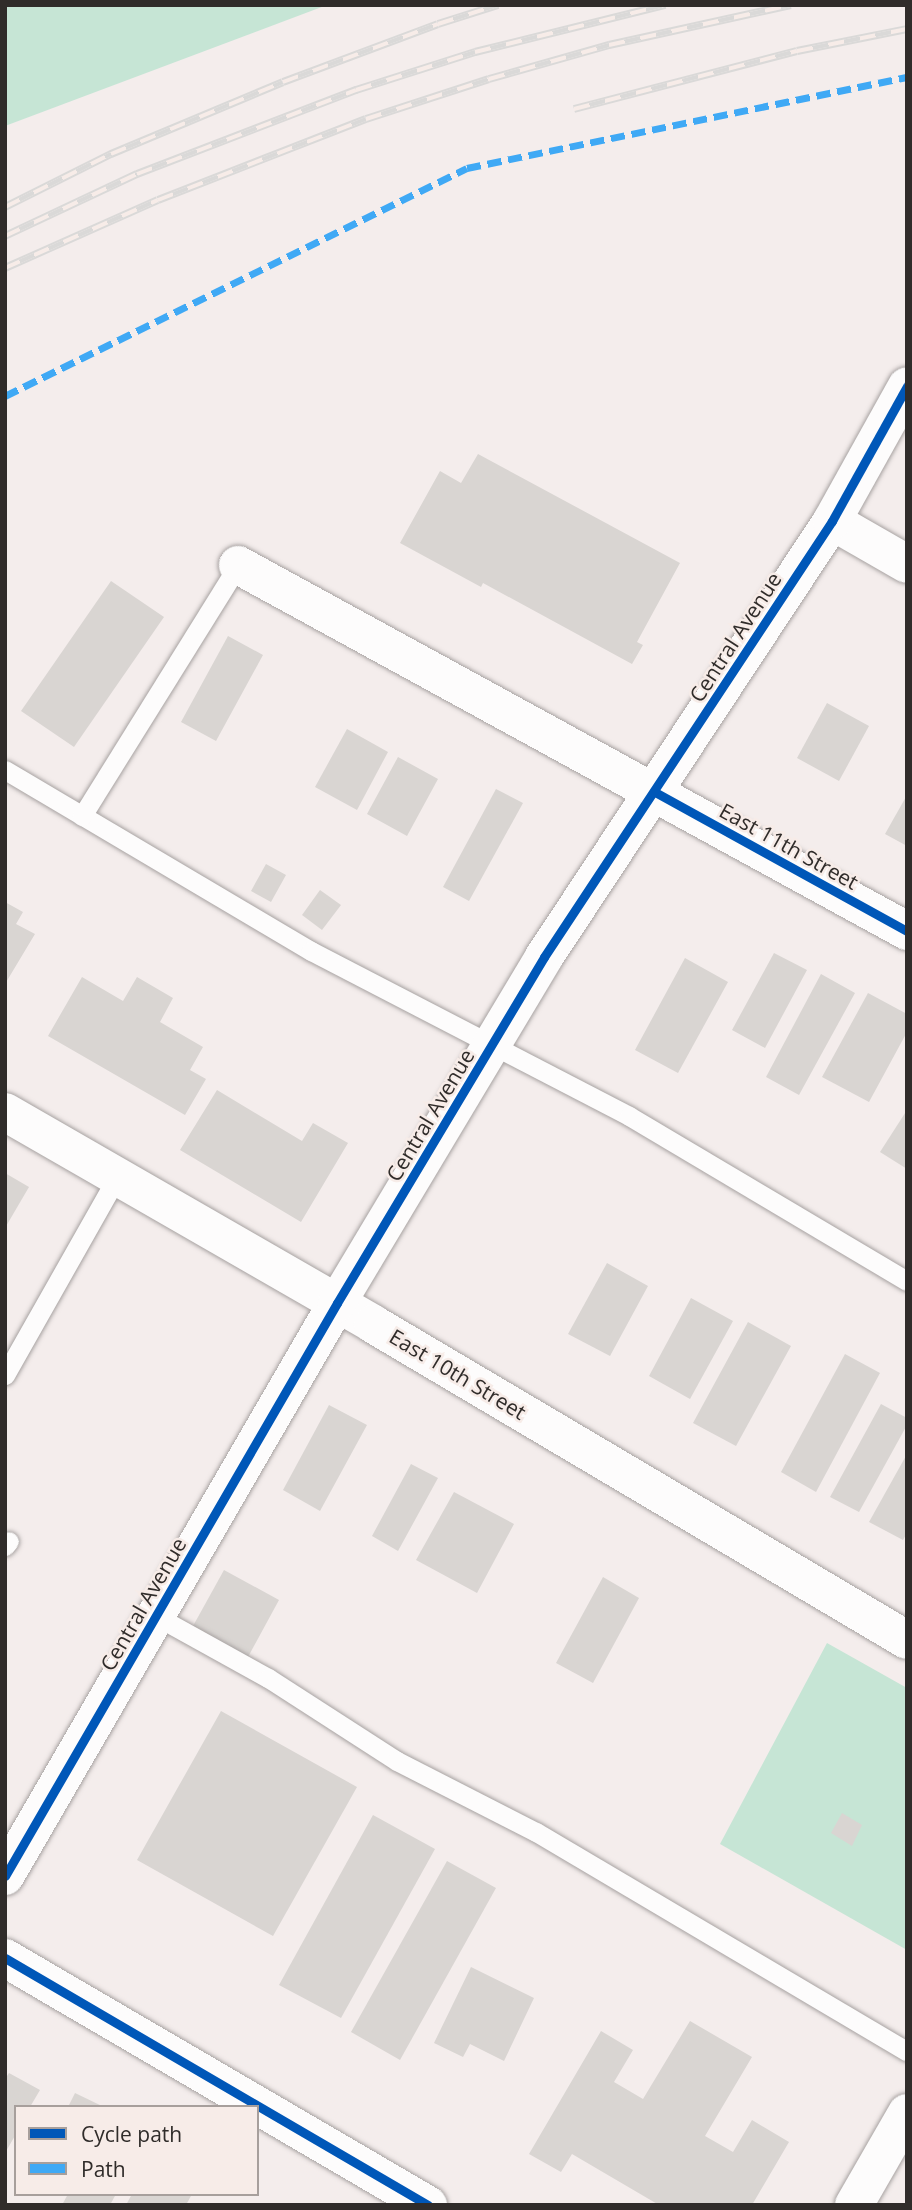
<!DOCTYPE html>
<style>
body{margin:0}
#map{position:relative;width:912px;height:2210px;overflow:hidden;background:#f4edec;font-family:"Open Sans",sans-serif}
div>[style]{position:absolute}
.green>*{inset:0;background:#c6e5d5}
.building>*{inset:0;background:#d9d5d2}
.roads{filter:drop-shadow(0 0 2px #a7a2a1) drop-shadow(0 0 2px #a7a2a1)}
.service>*{height:19px;margin:-9.5px;padding:0 9.5px;transform-origin:9.5px;border-radius:9.5px;background:#fdfcfc}
.minor>*{height:38px;margin:-19px;padding:0 19px;transform-origin:19px;border-radius:19px;background:#fdfcfc}
.secondary>*{height:38px;margin:-19px;padding:0 19px;transform-origin:19px;border-radius:19px;background:#fdfcfc}
.primary>*{height:38px;margin:-19px;padding:0 19px;transform-origin:19px;border-radius:19px;background:#fdfcfc}
.rail>*{height:8px;margin-top:-4px;transform-origin:0;background:repeating-linear-gradient(90deg,#f7ece8 0 16px,#dad9d8 0 32px);box-sizing:border-box;border-block:2px solid #dad9d8}
.quiet>*{height:7px;margin-top:-3.5px;transform-origin:0;background:repeating-linear-gradient(90deg,#3fa9f5 0 14px,transparent 0 21px)}
.cycleway>*{height:9px;margin:-4.5px;padding:0 4.5px;transform-origin:4.5px;border-radius:4.5px;background:#0057b8}
span{translate:-50% -50%;white-space:nowrap;text-align:center;line-height:1.15;-webkit-text-stroke:5px #f7ece8;paint-order:stroke}
.street-label{font-size:21px;color:#302c2a}
.frame{position:absolute;inset:0;border:7px solid #302c2a;pointer-events:none}
.legend{position:absolute;left:14px;top:2105px;width:245px;height:91px;box-sizing:border-box;background:#f7ece8;border:2px solid #a79f9c;margin:0;padding:9px 12px;list-style:none;font-size:21px;color:#302c2a}
.legend li{display:flex;align-items:center;gap:14px;height:35px}
.legend b{width:35px;border:2px solid #a79f9c}
</style>
<div id="map">
<div class="green">
<div style="clip-path:polygon(5px 5px,327px 5px,5px 126px)"></div>
<div style="clip-path:polygon(827px 1643px,907px 1688px,907px 1950px,720px 1844px)"></div>
</div>
<div class="building">
<div style="clip-path:polygon(478px 454px,680px 563px,637px 642px,643px 645px,632px 664px,483px 583px,481px 587px,400px 543px,440px 471px,461px 483px)"></div>
<div style="clip-path:polygon(111px 581px,164px 617px,74px 747px,21px 711px)"></div>
<div style="clip-path:polygon(228px 636px,263px 655px,216px 741px,181px 722px)"></div>
<div style="clip-path:polygon(827px 703px,869px 726px,839px 781px,797px 758px)"></div>
<div style="clip-path:polygon(347px 729px,388px 752px,357px 810px,315px 787px)"></div>
<div style="clip-path:polygon(398px 757px,438px 779px,407px 836px,367px 814px)"></div>
<div style="clip-path:polygon(496px 789px,523px 803px,469px 901px,443px 887px)"></div>
<div style="clip-path:polygon(907px 795px,907px 846px,885px 834px)"></div>
<div style="clip-path:polygon(266px 864px,286px 875px,271px 902px,251px 891px)"></div>
<div style="clip-path:polygon(320px 890px,341px 905px,322px 930px,302px 915px)"></div>
<div style="clip-path:polygon(5px 902px,23px 912px,16px 924px,35px 934px,5px 984px)"></div>
<div style="clip-path:polygon(774px 953px,807px 970px,765px 1048px,732px 1030px)"></div>
<div style="clip-path:polygon(685px 958px,728px 982px,678px 1073px,635px 1050px)"></div>
<div style="clip-path:polygon(821px 974px,855px 993px,799px 1095px,766px 1077px)"></div>
<div style="clip-path:polygon(82px 977px,123px 1001px,137px 977px,173px 998px,160px 1022px,203px 1047px,190px 1070px,206px 1079px,185px 1115px,48px 1036px)"></div>
<div style="clip-path:polygon(868px 993px,907px 1014px,907px 1032px,869px 1102px,822px 1077px)"></div>
<div style="clip-path:polygon(217px 1090px,302px 1141px,313px 1123px,348px 1143px,301px 1222px,180px 1150px)"></div>
<div style="clip-path:polygon(907px 1110px,907px 1169px,880px 1152px)"></div>
<div style="clip-path:polygon(5px 1173px,29px 1187px,5px 1228px)"></div>
<div style="clip-path:polygon(607px 1263px,648px 1286px,610px 1356px,568px 1334px)"></div>
<div style="clip-path:polygon(691px 1298px,733px 1321px,690px 1399px,649px 1376px)"></div>
<div style="clip-path:polygon(748px 1322px,791px 1346px,736px 1446px,693px 1423px)"></div>
<div style="clip-path:polygon(845px 1354px,880px 1373px,816px 1492px,781px 1472px)"></div>
<div style="clip-path:polygon(881px 1404px,907px 1418px,907px 1425px,859px 1512px,830px 1497px)"></div>
<div style="clip-path:polygon(329px 1405px,367px 1425px,320px 1511px,283px 1490px)"></div>
<div style="clip-path:polygon(907px 1454px,907px 1533px,903px 1540px,869px 1522px)"></div>
<div style="clip-path:polygon(411px 1464px,438px 1478px,398px 1551px,372px 1536px)"></div>
<div style="clip-path:polygon(454px 1492px,514px 1524px,477px 1593px,416px 1560px)"></div>
<div style="clip-path:polygon(224px 1570px,279px 1600px,248px 1657px,193px 1626px)"></div>
<div style="clip-path:polygon(603px 1577px,639px 1598px,593px 1683px,556px 1663px)"></div>
<div style="clip-path:polygon(221px 1711px,357px 1787px,273px 1936px,137px 1860px)"></div>
<div style="clip-path:polygon(842px 1813px,862px 1825px,852px 1846px,831px 1833px)"></div>
<div style="clip-path:polygon(373px 1815px,435px 1849px,341px 2018px,279px 1985px)"></div>
<div style="clip-path:polygon(447px 1861px,496px 1888px,400px 2060px,351px 2032px)"></div>
<div style="clip-path:polygon(471px 1967px,534px 1998px,504px 2061px,470px 2044px,463px 2057px,434px 2043px)"></div>
<div style="clip-path:polygon(690px 2021px,752px 2057px,705px 2136px,733px 2152px,752px 2120px,789px 2142px,752px 2205px,659px 2205px,572px 2154px,561px 2172px,529px 2154px,601px 2031px,633px 2050px,614px 2082px,643px 2099px)"></div>
<div style="clip-path:polygon(9px 2073px,40px 2090px,30px 2107px,16px 2107px,16px 2134px,5px 2153px,5px 2079px)"></div>
<div style="clip-path:polygon(75px 2093px,104px 2107px,68px 2107px)"></div>
<div style="clip-path:polygon(68px 2194px,116px 2194px,110px 2205px,62px 2205px)"></div>
<div style="clip-path:polygon(132px 2194px,192px 2194px,186px 2205px,126px 2205px)"></div>
</div>
<div class="roads">
<div class="service">
<div style="left:5px;top:770px;width:356px;rotate:30.6deg"></div>
<div style="left:311px;top:951px;width:358px;rotate:27.4deg"></div>
<div style="left:629px;top:1116px;width:323px;rotate:30.7deg"></div>
<div style="left:82px;top:816px;width:296px;rotate:-58.1deg"></div>
<div style="left:5px;top:1375px;width:227px;rotate:-60.5deg"></div>
<div style="left:5px;top:1546px;width:6px;rotate:-51deg"></div>
<div style="left:156px;top:1616px;width:128px;rotate:29deg"></div>
<div style="left:268px;top:1678px;width:153px;rotate:32.8deg"></div>
<div style="left:397px;top:1761px;width:156px;rotate:27.1deg"></div>
<div style="left:536px;top:1832px;width:431px;rotate:30.6deg"></div>
</div>
<div class="minor">
<div style="left:832px;top:521px;width:86px;rotate:29.8deg"></div>
<div style="left:238px;top:565px;width:763px;rotate:28.68deg"></div>
<div style="left:5px;top:1112px;width:425px;rotate:29.9deg"></div>
<div style="left:373px;top:1324px;width:620px;rotate:30.62deg"></div>
<div style="left:854px;top:2205px;width:106px;rotate:-60.1deg"></div>
</div>
<div class="secondary">
<div style="left:5px;top:1876px;width:662px;rotate:-59.91deg"></div>
<div style="left:337px;top:1303px;width:403px;rotate:-59.1deg"></div>
<div style="left:544px;top:957px;width:523px;rotate:-56.55deg"></div>
<div style="left:832px;top:521px;width:154px;rotate:-60.9deg"></div>
</div>
<div class="primary">
<div style="left:5px;top:1958px;width:490px;rotate:30.3deg"></div>
</div>
</div>
<div class="rail">
<div style="left:574px;top:109px;width:230px;rotate:-14.6deg"></div>
<div style="left:797px;top:51px;width:112px;rotate:-11.3deg"></div>
<div style="left:5px;top:207px;width:119px;rotate:-26.6deg"></div>
<div style="left:111px;top:154px;width:186px;rotate:-22.7deg"></div>
<div style="left:283px;top:82px;width:165px;rotate:-20.5deg"></div>
<div style="left:438px;top:24px;width:63px;rotate:-17.6deg"></div>
<div style="left:5px;top:236px;width:146px;rotate:-25.2deg"></div>
<div style="left:137px;top:174px;width:235px;rotate:-21deg"></div>
<div style="left:356px;top:90px;width:125px;rotate:-17.7deg"></div>
<div style="left:475px;top:52px;width:196px;rotate:-13.9deg"></div>
<div style="left:5px;top:268px;width:167px;rotate:-24deg"></div>
<div style="left:158px;top:200px;width:223px;rotate:-21.3deg"></div>
<div style="left:366px;top:119px;width:129px;rotate:-18deg"></div>
<div style="left:489px;top:79px;width:125px;rotate:-15.8deg"></div>
<div style="left:609px;top:45px;width:186px;rotate:-12.4deg"></div>
</div>
<div class="quiet">
<div style="left:5px;top:396px;width:515px;rotate:-26.27deg"></div>
<div style="left:467px;top:168px;width:449px;rotate:-11.7deg"></div>
</div>
<div class="cycleway">
<div style="left:655px;top:792px;width:288px;rotate:28.9deg"></div>
<div style="left:5px;top:1876px;width:662px;rotate:-59.91deg"></div>
<div style="left:337px;top:1303px;width:403px;rotate:-59.1deg"></div>
<div style="left:544px;top:957px;width:523px;rotate:-56.55deg"></div>
<div style="left:832px;top:521px;width:154px;rotate:-60.9deg"></div>
<div style="left:5px;top:1958px;width:490px;rotate:30.3deg"></div>
</div>
<div class="street-label">
<span style="left:735px;top:637px;rotate:-57deg">Central Avenue</span>
<span style="left:789px;top:846px;rotate:29deg">East 11th Street</span>
<span style="left:430px;top:1115px;rotate:-59deg">Central Avenue</span>
<span style="left:458px;top:1374px;rotate:31deg">East 10th Street</span>
<span style="left:143px;top:1604px;rotate:-60deg">Central Avenue</span>
</div>
<div class="frame"></div>
<ul class="legend">
<li><b style="height:9px;background:#0057b8"></b>Cycle path</li>
<li><b style="height:9px;background:#3fa9f5"></b>Path</li>
</ul>
</div>
